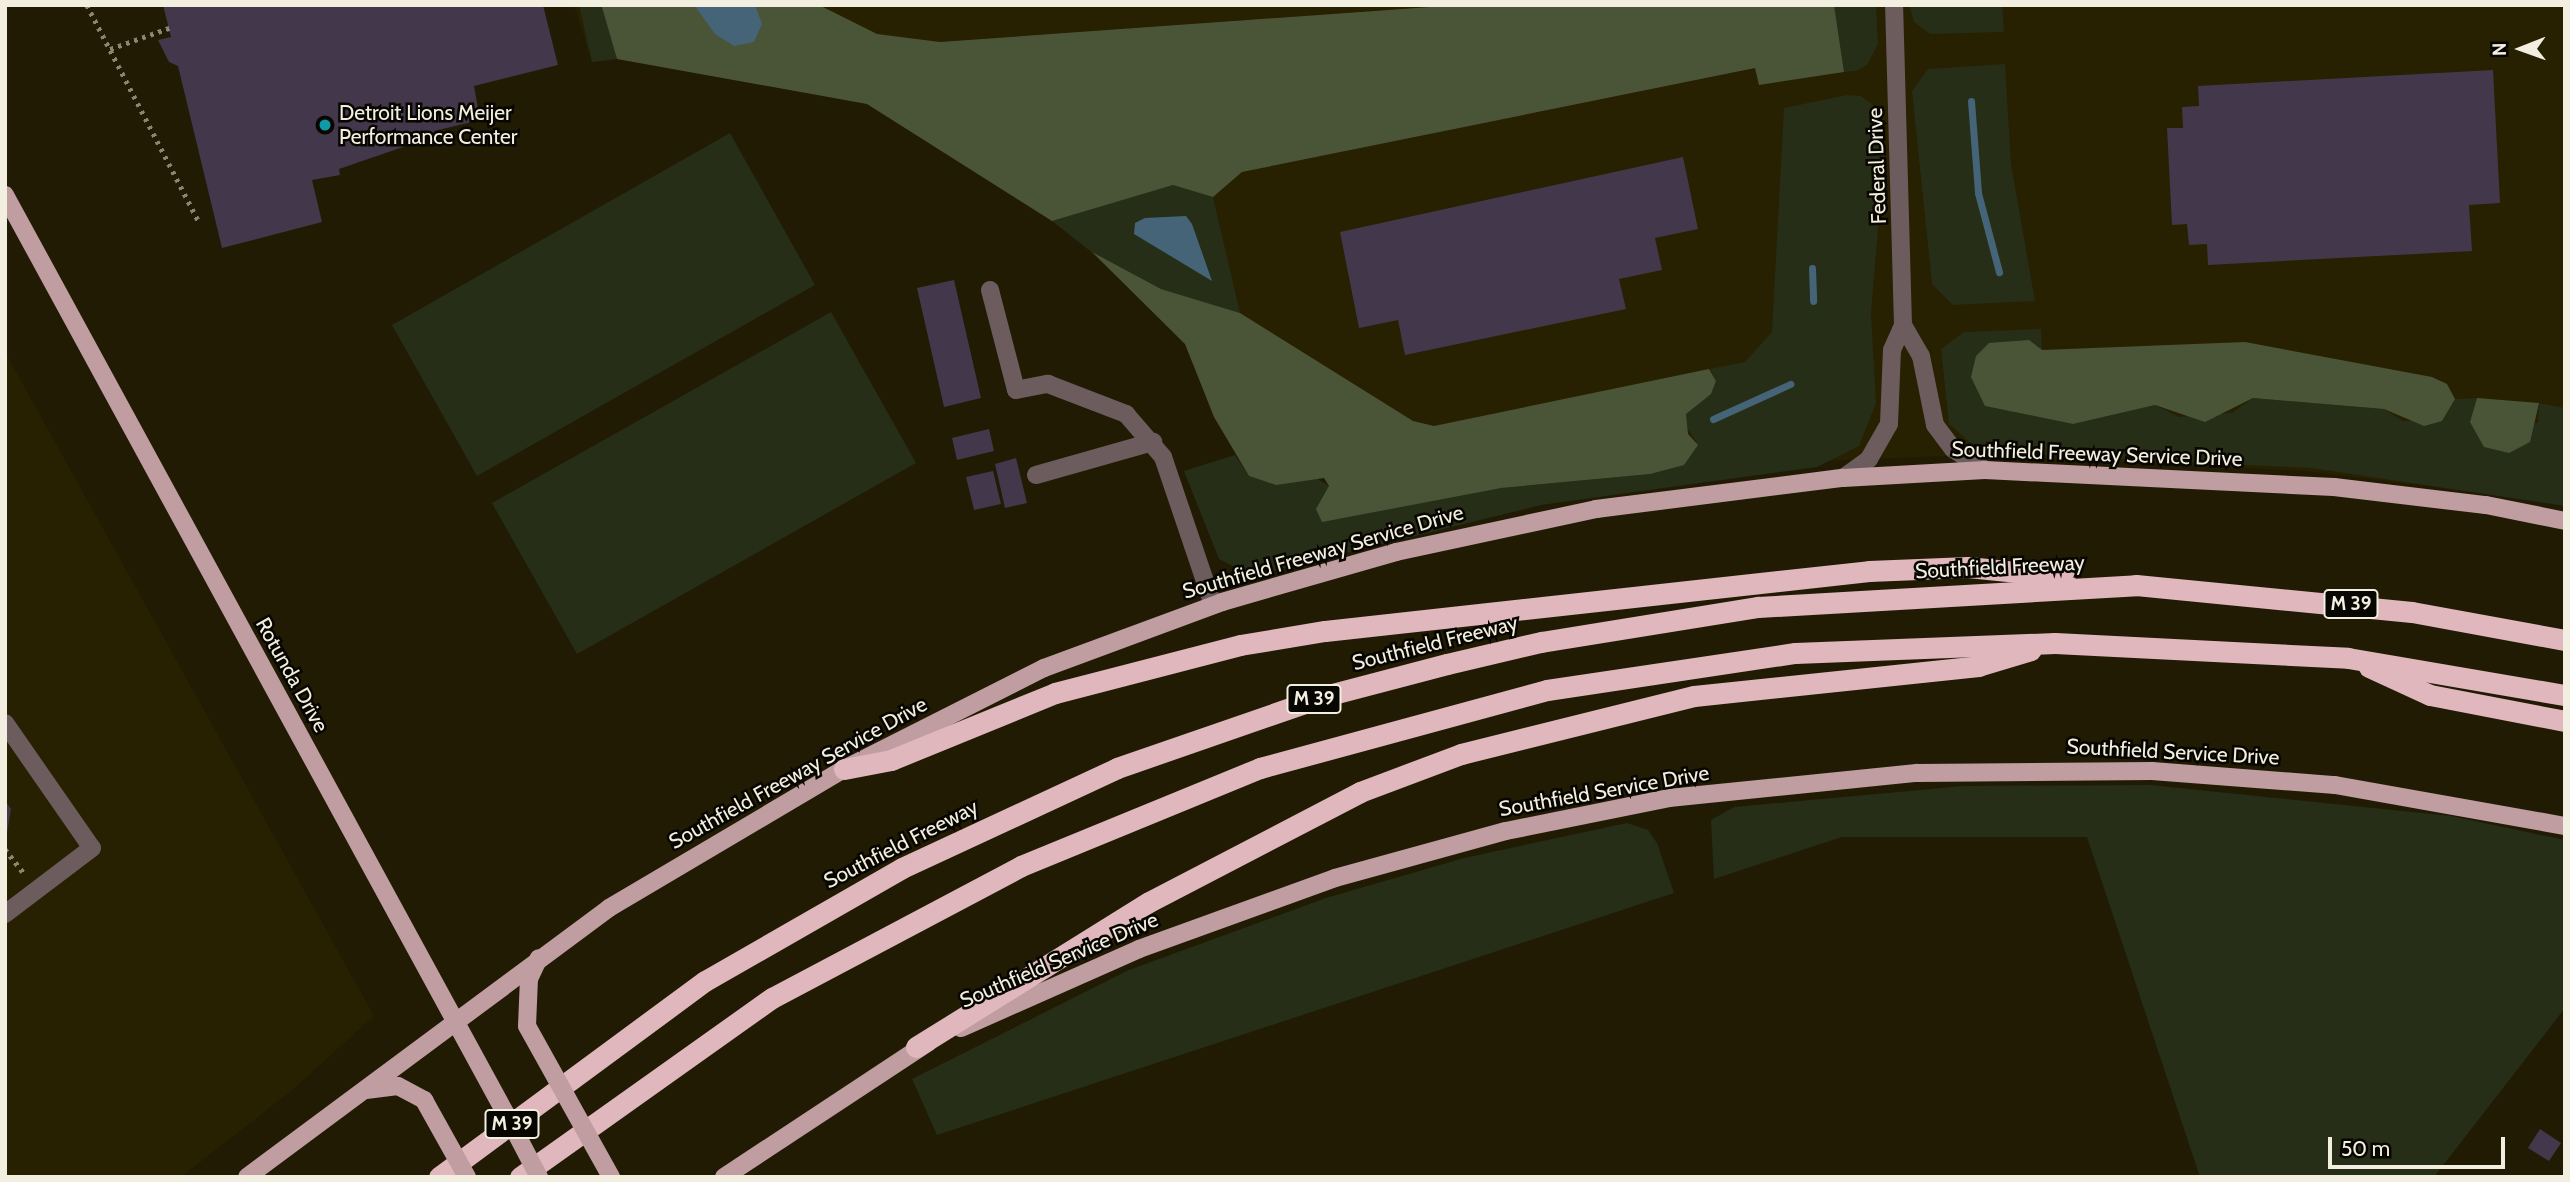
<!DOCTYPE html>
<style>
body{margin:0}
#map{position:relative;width:2570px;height:1182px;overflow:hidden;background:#211b04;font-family:Cabin,sans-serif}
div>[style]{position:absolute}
.built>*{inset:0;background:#272001}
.green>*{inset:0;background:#262e18}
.forest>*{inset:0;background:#4a5537}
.water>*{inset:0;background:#456477}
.stream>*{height:7px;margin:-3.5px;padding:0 3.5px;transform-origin:3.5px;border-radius:3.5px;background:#456477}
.building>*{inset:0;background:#43374b}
.path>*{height:4.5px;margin-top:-2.25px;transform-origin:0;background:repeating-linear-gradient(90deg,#8b8674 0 3.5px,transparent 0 8.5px)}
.minor>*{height:18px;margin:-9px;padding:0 9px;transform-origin:9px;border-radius:9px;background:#6c5c5e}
.major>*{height:18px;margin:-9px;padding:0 9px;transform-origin:9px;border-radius:9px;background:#bf9da1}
.highway>*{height:21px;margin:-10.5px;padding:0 10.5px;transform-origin:10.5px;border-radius:10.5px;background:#e0b7bc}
.major-bridge>*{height:18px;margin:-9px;padding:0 9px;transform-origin:9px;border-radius:9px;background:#bf9da1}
.dots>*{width:19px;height:19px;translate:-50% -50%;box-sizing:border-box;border:4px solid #080601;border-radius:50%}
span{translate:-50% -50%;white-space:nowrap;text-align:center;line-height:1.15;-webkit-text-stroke:5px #080601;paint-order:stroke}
.shield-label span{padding:2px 5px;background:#080601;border:2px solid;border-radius:5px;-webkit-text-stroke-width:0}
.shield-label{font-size:19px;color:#f2eee0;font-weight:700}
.poi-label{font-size:21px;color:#f2eee0}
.left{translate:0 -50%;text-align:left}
.street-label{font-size:21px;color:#f2eee0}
.frame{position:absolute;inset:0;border:7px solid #f2eee0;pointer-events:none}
.north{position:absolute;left:2486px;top:14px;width:70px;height:70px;-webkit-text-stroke:5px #080601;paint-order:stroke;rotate:269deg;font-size:19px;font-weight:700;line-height:28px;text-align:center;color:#f2eee0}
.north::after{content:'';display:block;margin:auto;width:24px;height:32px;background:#f2eee0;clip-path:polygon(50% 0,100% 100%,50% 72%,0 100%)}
.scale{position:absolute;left:2328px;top:1137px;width:177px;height:32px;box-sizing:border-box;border:4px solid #f2eee0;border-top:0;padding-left:9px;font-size:21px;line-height:24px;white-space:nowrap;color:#f2eee0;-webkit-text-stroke:5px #080601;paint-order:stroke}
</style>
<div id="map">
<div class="built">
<div style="clip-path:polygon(574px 5px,2565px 5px,2565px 503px,2304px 471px,1973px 455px,1795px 462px,1412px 515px,1052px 221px,867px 104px,617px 59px,592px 62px)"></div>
<div style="clip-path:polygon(5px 352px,374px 1016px,290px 1092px,181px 1177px,5px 1177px)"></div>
</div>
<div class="green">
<div style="clip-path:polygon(579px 5px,603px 5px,617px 59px,592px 62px)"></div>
<div style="clip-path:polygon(1834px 5px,1876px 5px,1878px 44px,1867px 65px,1856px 71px,1844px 72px)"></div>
<div style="clip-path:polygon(1909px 5px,2002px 5px,2004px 32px,1930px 34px,1914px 22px)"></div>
<div style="clip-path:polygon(2005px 64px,2011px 164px,2035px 301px,1953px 305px,1932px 284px,1912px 91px,1928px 69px)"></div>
<div style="clip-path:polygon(1847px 95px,1861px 96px,1880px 111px,1884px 154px,1871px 313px,1876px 403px,1859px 446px,1817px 467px,1541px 505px,1253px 576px,1219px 559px,1184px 471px,1235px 455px,1249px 476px,1276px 485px,1313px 476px,1329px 486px,1501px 488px,1650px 474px,1698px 445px,1685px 424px,1686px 413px,1711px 394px,1716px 381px,1710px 369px,1745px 362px,1772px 332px,1784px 108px)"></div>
<div style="clip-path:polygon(730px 133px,815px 285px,477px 476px,392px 325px)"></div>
<div style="clip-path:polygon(1173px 185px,1213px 197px,1240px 313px,1161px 289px,1092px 252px,1052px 221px)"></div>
<div style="clip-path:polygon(831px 312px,916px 463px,577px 654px,492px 503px)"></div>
<div style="clip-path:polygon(2041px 329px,2042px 350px,1985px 406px,2073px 424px,2155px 405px,2179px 417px,2232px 413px,2253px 398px,2384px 409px,2403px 421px,2442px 421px,2455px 399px,2477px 398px,2470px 422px,2538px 423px,2539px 403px,2565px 408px,2565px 506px,2311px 468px,1981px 452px,1949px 424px,1941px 349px,1964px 332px)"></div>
<div style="clip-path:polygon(2150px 785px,2451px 816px,2565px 840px,2565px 1008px,2434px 1177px,2200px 1177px,2087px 837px,1842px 837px,1714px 879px,1711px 820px,1734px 807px,1964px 786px)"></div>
<div style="clip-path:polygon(1627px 823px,1648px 830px,1657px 843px,1674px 893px,937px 1135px,912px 1079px,1129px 970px,1326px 898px,1464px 858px)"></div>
</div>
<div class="forest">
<div style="clip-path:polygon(819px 5px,877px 34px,940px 42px,1458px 5px,1834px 5px,1844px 72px,1759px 85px,1755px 68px,1242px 172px,1213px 197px,1173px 185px,1052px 221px,867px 104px,617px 59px,602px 7px)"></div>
<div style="clip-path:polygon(1092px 252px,1161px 289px,1240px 313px,1413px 421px,1434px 426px,1709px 369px,1716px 381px,1711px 394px,1686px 414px,1688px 434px,1698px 445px,1684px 465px,1650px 474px,1501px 488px,1322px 522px,1316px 509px,1329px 486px,1324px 478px,1276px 485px,1249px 476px,1214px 417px,1185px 344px)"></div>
<div style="clip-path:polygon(2029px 340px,2042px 350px,2245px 342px,2432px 377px,2447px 384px,2455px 399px,2442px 421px,2424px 426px,2384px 409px,2253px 398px,2205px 422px,2155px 405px,2073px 424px,1985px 406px,1971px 377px,1976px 356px,1989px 343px)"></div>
<div style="clip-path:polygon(2477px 398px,2539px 403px,2530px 442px,2509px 453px,2484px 447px,2470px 422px)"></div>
</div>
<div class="water">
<div style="clip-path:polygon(694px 5px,755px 5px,762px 24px,754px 42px,734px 46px,715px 34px)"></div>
<div style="clip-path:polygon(1186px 216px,1192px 224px,1212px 281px,1134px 234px,1135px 223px,1145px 218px)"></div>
</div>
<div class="stream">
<div style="left:1971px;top:101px;width:92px;rotate:85.6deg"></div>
<div style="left:1978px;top:193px;width:82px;rotate:75.1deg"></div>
<div style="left:1812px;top:268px;width:33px;rotate:88deg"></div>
<div style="left:1713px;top:419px;width:85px;rotate:-24.4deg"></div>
</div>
<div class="building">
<div style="clip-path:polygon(163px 5px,543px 5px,558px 65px,474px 86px,480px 120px,434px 131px,435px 136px,339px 169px,340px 175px,312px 180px,322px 222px,222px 248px,178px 66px,169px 62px,158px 40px,171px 37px)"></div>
<div style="clip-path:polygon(2493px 70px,2500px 203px,2469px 205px,2472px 251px,2208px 265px,2207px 244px,2189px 245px,2187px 224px,2172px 225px,2167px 128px,2183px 128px,2182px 107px,2199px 106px,2198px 86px)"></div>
<div style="clip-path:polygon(1683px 157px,1698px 229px,1655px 238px,1662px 270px,1619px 279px,1626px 309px,1405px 355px,1398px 320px,1359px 328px,1340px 232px)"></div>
<div style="clip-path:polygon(954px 280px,981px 398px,944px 407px,917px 288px)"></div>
<div style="clip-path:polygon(989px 429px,994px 451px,957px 460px,952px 438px)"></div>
<div style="clip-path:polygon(1016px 458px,1027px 503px,1005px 508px,995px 464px)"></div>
<div style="clip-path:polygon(993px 471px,1001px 504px,974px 510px,966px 477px)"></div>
<div style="clip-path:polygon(5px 801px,11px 809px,7px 833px,5px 833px)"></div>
<div style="clip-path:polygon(2540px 1129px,2561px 1143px,2549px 1161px,2528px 1148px)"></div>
</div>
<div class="path">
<div style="left:87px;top:5px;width:244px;rotate:62.7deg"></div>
<div style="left:110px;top:49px;width:63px;rotate:-19.6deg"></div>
<div style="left:5px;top:849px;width:33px;rotate:52deg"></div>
</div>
<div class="minor">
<div style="left:990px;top:290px;width:103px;rotate:75.4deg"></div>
<div style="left:1016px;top:390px;width:33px;rotate:-11deg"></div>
<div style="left:1048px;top:384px;width:84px;rotate:21deg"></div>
<div style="left:1126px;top:414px;width:57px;rotate:49.3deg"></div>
<div style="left:1163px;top:457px;width:156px;rotate:71.3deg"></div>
<div style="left:1903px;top:325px;width:36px;rotate:60deg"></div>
<div style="left:1921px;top:356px;width:70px;rotate:78.5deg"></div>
<div style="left:1935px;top:425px;width:30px;rotate:53deg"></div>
<div style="left:1953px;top:449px;width:38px;rotate:33deg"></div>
<div style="left:1036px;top:475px;width:122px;rotate:-15.8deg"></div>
<div style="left:1843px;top:478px;width:32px;rotate:-36deg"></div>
<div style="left:1869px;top:459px;width:40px;rotate:-60.3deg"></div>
<div style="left:1889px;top:424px;width:74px;rotate:-87.7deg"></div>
<div style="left:1892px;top:350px;width:27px;rotate:-66deg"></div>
<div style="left:1903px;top:325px;width:320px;rotate:-91.6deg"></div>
<div style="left:5px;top:723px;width:152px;rotate:55.2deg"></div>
<div style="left:92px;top:848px;width:109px;rotate:142.8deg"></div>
</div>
<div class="major">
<div style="left:5px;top:195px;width:1051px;rotate:61.41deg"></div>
<div style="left:527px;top:1026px;width:47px;rotate:-87.6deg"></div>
<div style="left:529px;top:979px;width:23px;rotate:-65deg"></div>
<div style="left:961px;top:1028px;width:195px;rotate:-23.9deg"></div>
<div style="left:1139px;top:949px;width:208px;rotate:-19.9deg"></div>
<div style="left:1335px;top:878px;width:177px;rotate:-15.4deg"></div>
<div style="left:1506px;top:831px;width:166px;rotate:-11.4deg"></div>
<div style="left:1669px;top:798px;width:249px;rotate:-5.8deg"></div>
<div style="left:1917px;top:773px;width:235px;rotate:-0.5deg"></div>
<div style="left:2152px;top:771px;width:184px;rotate:4.4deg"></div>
<div style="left:2335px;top:785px;width:234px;rotate:10.1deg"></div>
<div style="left:366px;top:1090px;width:32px;rotate:-7deg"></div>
<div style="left:398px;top:1086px;width:30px;rotate:28deg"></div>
<div style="left:247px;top:1177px;width:451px;rotate:-36.6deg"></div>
<div style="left:609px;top:908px;width:273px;rotate:-30.6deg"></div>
<div style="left:844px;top:769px;width:224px;rotate:-26.8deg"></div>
<div style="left:1044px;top:668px;width:190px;rotate:-20.3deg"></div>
<div style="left:1222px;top:602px;width:181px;rotate:-16deg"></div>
<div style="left:1396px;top:552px;width:205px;rotate:-12.1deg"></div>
<div style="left:1596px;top:509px;width:249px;rotate:-7.2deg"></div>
<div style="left:1843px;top:478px;width:142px;rotate:-3.2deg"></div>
<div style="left:1985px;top:470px;width:349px;rotate:2.8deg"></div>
<div style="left:2334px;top:487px;width:153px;rotate:6.8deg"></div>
<div style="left:2486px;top:505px;width:81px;rotate:11.4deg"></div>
<div style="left:724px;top:1177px;width:245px;rotate:-33.4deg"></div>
</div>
<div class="highway">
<div style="left:2369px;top:667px;width:67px;rotate:24.7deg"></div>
<div style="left:2430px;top:695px;width:137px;rotate:10.9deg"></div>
<div style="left:844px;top:769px;width:48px;rotate:-10.8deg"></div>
<div style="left:891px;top:760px;width:177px;rotate:-22.2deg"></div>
<div style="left:1055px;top:693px;width:191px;rotate:-14.5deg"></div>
<div style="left:1240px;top:645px;width:86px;rotate:-9.4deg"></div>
<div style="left:1325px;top:631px;width:547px;rotate:-6.29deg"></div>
<div style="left:1869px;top:571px;width:99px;rotate:-2.3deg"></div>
<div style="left:1968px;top:567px;width:97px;rotate:5.9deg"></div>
<div style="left:916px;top:1047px;width:274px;rotate:-31.9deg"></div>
<div style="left:1149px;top:902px;width:238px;rotate:-27.5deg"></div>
<div style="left:1360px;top:792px;width:108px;rotate:-20.6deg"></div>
<div style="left:1461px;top:754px;width:240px;rotate:-14deg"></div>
<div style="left:1694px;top:696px;width:286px;rotate:-6deg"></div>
<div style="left:1978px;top:666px;width:55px;rotate:-16.8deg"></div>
<div style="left:439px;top:1177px;width:330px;rotate:-36.4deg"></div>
<div style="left:705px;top:981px;width:227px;rotate:-29.8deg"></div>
<div style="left:902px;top:868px;width:237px;rotate:-24.9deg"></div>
<div style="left:1117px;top:768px;width:220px;rotate:-19.1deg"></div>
<div style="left:1325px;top:696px;width:126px;rotate:-14.7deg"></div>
<div style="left:1447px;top:664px;width:97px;rotate:-13.2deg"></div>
<div style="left:1541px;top:642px;width:220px;rotate:-9.2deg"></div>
<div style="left:1758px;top:607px;width:379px;rotate:-3.3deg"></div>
<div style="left:2136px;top:585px;width:277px;rotate:5.6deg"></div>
<div style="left:2412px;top:612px;width:156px;rotate:10.4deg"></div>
<div style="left:520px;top:1177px;width:309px;rotate:-35.4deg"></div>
<div style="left:772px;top:998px;width:282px;rotate:-27.9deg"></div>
<div style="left:1021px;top:866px;width:258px;rotate:-22.3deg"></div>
<div style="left:1260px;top:768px;width:297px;rotate:-15.2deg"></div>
<div style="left:1547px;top:690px;width:251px;rotate:-8.5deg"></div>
<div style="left:1795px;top:653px;width:260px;rotate:-2.2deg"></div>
<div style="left:2055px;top:643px;width:293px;rotate:2.9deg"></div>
<div style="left:2348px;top:658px;width:220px;rotate:9.7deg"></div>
</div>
<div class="major-bridge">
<div style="left:527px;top:1026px;width:173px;rotate:60.9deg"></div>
<div style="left:424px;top:1100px;width:88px;rotate:60.8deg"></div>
<div style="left:508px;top:1118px;width:67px;rotate:62.3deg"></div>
</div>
<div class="dots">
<div style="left:325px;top:125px;background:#0f9aa8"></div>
</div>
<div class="shield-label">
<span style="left:2351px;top:604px">M 39</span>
<span style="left:1314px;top:699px">M 39</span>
<span style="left:512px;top:1124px">M 39</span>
</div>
<div class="poi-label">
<span class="left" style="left:339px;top:125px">Detroit Lions Meijer<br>Performance Center</span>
</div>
<div class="street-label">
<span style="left:1877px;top:166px;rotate:-92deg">Federal Drive</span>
<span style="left:2097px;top:454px;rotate:2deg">Southfield Freeway Service Drive</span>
<span style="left:1323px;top:552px;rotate:-16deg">Southfield Freeway Service Drive</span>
<span style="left:2000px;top:567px;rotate:-3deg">Southfield Freeway</span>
<span style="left:1435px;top:643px;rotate:-14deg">Southfield Freeway</span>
<span style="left:292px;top:675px;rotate:61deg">Rotunda Drive</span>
<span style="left:2173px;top:752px;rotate:3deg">Southfield Service Drive</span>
<span style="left:798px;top:773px;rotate:-29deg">Southfield Freeway Service Drive</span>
<span style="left:1604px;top:791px;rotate:-10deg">Southfield Service Drive</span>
<span style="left:901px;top:844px;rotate:-27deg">Southfield Freeway</span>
<span style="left:1059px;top:960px;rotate:-23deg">Southfield Service Drive</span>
</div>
<div class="frame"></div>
<div class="north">N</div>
<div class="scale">50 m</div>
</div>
